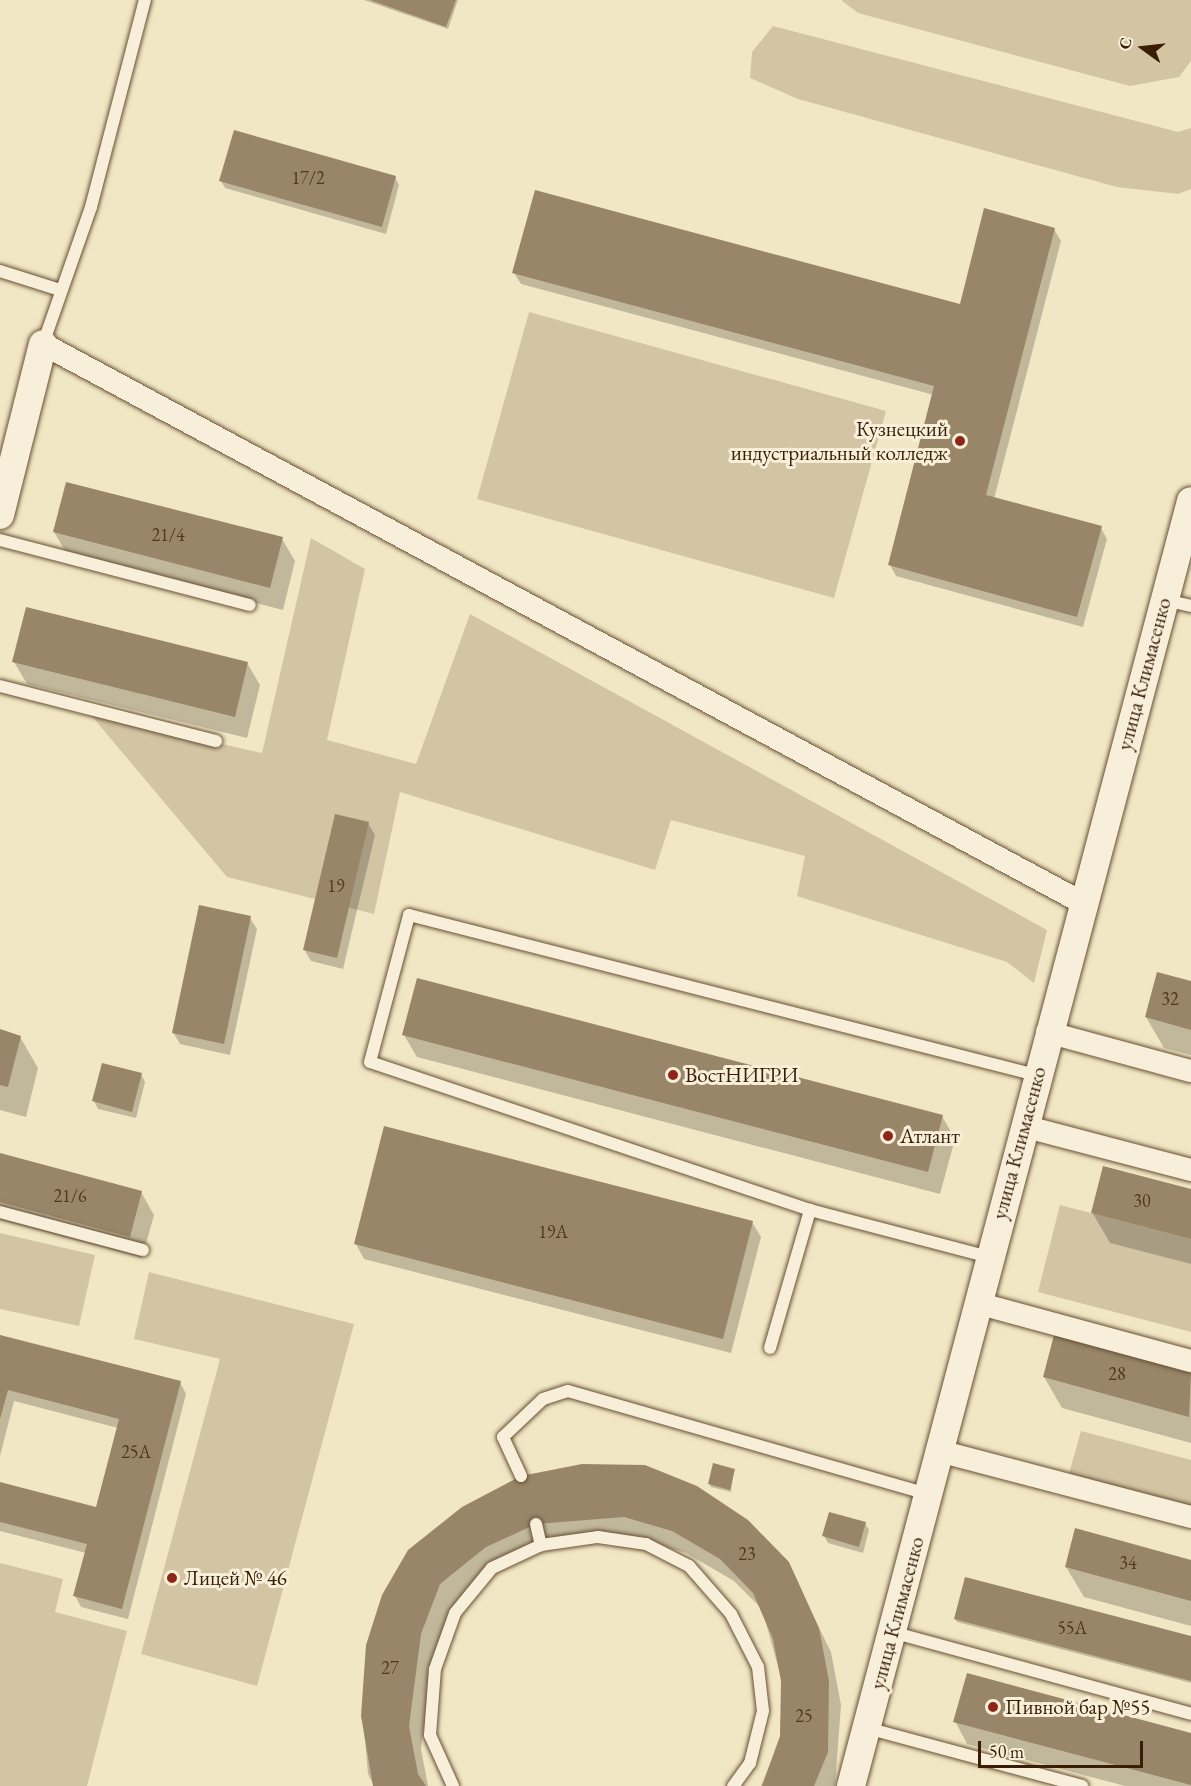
<!DOCTYPE html>
<meta charset="utf-8">
<style>
body{margin:0}
#map{position:relative;width:1191px;height:1786px;overflow:hidden;background:#f2e7c4;font-family:"EB Garamond",serif}
div>[style]{position:absolute}
.green>*{inset:0;background:#d3c5a4}
.shadow>*{inset:0;background:#0003}
.building>*{inset:0;background:#998668}
.roads{filter:drop-shadow(0 0 2px #675035) drop-shadow(0 0 2px #675035)}
.service>*{height:12px;margin:-6px;padding:0 6px;transform-origin:6px;border-radius:6px;background:#f7efd9}
.minor>*{height:22px;margin:-11px;padding:0 11px;transform-origin:11px;border-radius:11px;background:#f7efd9}
.tertiary>*{height:28px;margin:-14px;padding:0 14px;transform-origin:14px;border-radius:14px;background:#f7efd9}
.dots>*{width:16px;height:16px;translate:-50% -50%;box-sizing:border-box;border:3px solid #f7efd9;border-radius:50%}
span{translate:-50% -50%;white-space:nowrap;text-align:center;line-height:1.15;-webkit-text-stroke:6px #f7efd9;paint-order:stroke}
.number-label{font-size:18px;color:#51371e}
.number-label span{-webkit-text-stroke-width:0}
.poi-label{font-size:21px;color:#391d05}
.right{translate:-100% -50%;text-align:right}
.left{translate:0 -50%;text-align:left}
.street-label{font-size:21px;color:#391d05}
.north{position:absolute;left:1113px;top:18px;width:60px;height:60px;-webkit-text-stroke:4px #f7efd9;paint-order:stroke;rotate:285deg;font-size:16px;font-weight:700;line-height:24px;text-align:center;color:#391d05}
.north::after{content:'';display:block;margin:auto;width:21px;height:27px;background:#391d05;clip-path:polygon(50% 0,100% 100%,50% 72%,0 100%)}
.scale{position:absolute;left:978px;top:1741px;width:165px;height:27px;box-sizing:border-box;border:3px solid #391d05;border-top:0;padding-left:8px;font-size:18px;line-height:21px;white-space:nowrap;color:#391d05;-webkit-text-stroke:4px #f7efd9;paint-order:stroke}
</style>
<div id="map">
<div class="green">
<div style="clip-path:polygon(841px 0,1191px 0,1191px 61px,1179px 77px,1130px 86px,858px 13px)"></div>
<div style="clip-path:polygon(773px 26px,1178px 132px,1191px 128px,1191px 189px,1178px 194px,1117px 187px,798px 99px,750px 78px,752px 52px)"></div>
<div style="clip-path:polygon(529px 312px,886px 411px,834px 598px,477px 499px)"></div>
<div style="clip-path:polygon(311px 538px,365px 569px,327px 740px,416px 764px,470px 614px,1047px 930px,1034px 983px,1007px 962px,797px 896px,805px 856px,671px 820px,655px 870px,400px 792px,374px 914px,227px 877px,90px 714px,262px 753px)"></div>
<div style="clip-path:polygon(1060px 1205px,1191px 1239px,1191px 1332px,1038px 1292px)"></div>
<div style="clip-path:polygon(0 1233px,95px 1255px,79px 1326px,0 1309px)"></div>
<div style="clip-path:polygon(149px 1272px,354px 1324px,257px 1686px,141px 1654px,220px 1359px,134px 1339px)"></div>
<div style="clip-path:polygon(1081px 1431px,1191px 1460px,1191px 1511px,1068px 1477px)"></div>
<div style="clip-path:polygon(0 1563px,63px 1579px,55px 1612px,127px 1631px,87px 1786px,0 1786px)"></div>
</div>
<div class="shadow">
<div style="clip-path:polygon(364px 0,458px 0,448px 29px)"></div>
<div style="clip-path:polygon(395px 177px,399px 185px,386px 234px,225px 188px,221px 181px)"></div>
<div style="clip-path:polygon(1054px 229px,1061px 241px,994px 499px,1101px 528px,1107px 539px,1083px 627px,896px 576px,890px 565px,934px 395px,521px 284px,514px 273px,961px 306px)"></div>
<div style="clip-path:polygon(54px 532px,282px 539px,295px 561px,283px 610px,67px 554px)"></div>
<div style="clip-path:polygon(14px 662px,247px 663px,260px 685px,247px 738px,27px 684px)"></div>
<div style="clip-path:polygon(368px 823px,375px 835px,343px 969px,311px 961px,304px 949px)"></div>
<div style="clip-path:polygon(250px 918px,257px 929px,230px 1055px,180px 1044px,173px 1032px)"></div>
<div style="clip-path:polygon(1191px 983px,1191px 1055px,1164px 1048px,1146px 1017px)"></div>
<div style="clip-path:polygon(0 1031px,20px 1037px,38px 1068px,26px 1117px,0 1110px)"></div>
<div style="clip-path:polygon(404px 1035px,942px 1116px,955px 1139px,940px 1194px,417px 1057px)"></div>
<div style="clip-path:polygon(141px 1074px,145px 1082px,136px 1118px,98px 1109px,94px 1101px)"></div>
<div style="clip-path:polygon(0 1154px,141px 1192px,154px 1215px,142px 1258px,0 1220px)"></div>
<div style="clip-path:polygon(1191px 1191px,1191px 1264px,1110px 1243px,1092px 1212px)"></div>
<div style="clip-path:polygon(752px 1222px,761px 1237px,731px 1353px,364px 1259px,356px 1244px)"></div>
<div style="clip-path:polygon(0 1336px,180px 1382px,186px 1394px,128px 1619px,81px 1607px,75px 1596px,86px 1553px,0 1531px,0 1484px,98px 1509px,118px 1428px,14px 1401px,0 1456px)"></div>
<div style="clip-path:polygon(1055px 1337px,1191px 1373px,1191px 1443px,1062px 1408px,1044px 1377px)"></div>
<div style="clip-path:polygon(734px 1470px,731px 1492px,711px 1487px,709px 1483px)"></div>
<div style="clip-path:polygon(521px 1478px,787px 1563px,831px 1652px,841px 1705px,835px 1786px,761px 1786px,781px 1737px,782px 1681px,762px 1609px,734px 1581px,686px 1553px,638px 1539px,549px 1546px,499px 1569px,452px 1606px,433px 1657px,421px 1749px,428px 1786px,374px 1786px,368px 1774px,363px 1716px,368px 1645px)"></div>
<div style="clip-path:polygon(865px 1523px,869px 1530px,863px 1553px,828px 1543px,824px 1536px)"></div>
<div style="clip-path:polygon(1191px 1561px,1191px 1626px,1084px 1597px,1066px 1567px)"></div>
<div style="clip-path:polygon(955px 1619px,1191px 1638px,1191px 1683px,957px 1622px)"></div>
<div style="clip-path:polygon(955px 1721px,1191px 1735px,1191px 1786px,1125px 1786px,967px 1744px)"></div>
</div>
<div class="building">
<div style="clip-path:polygon(370px 0,456px 0,446px 27px)"></div>
<div style="clip-path:polygon(234px 130px,396px 176px,382px 227px,219px 181px)"></div>
<div style="clip-path:polygon(535px 190px,960px 304px,984px 208px,1055px 228px,986px 495px,1102px 526px,1077px 617px,888px 565px,934px 386px,512px 273px)"></div>
<div style="clip-path:polygon(66px 482px,283px 537px,270px 588px,53px 532px)"></div>
<div style="clip-path:polygon(26px 607px,248px 662px,235px 717px,12px 662px)"></div>
<div style="clip-path:polygon(335px 814px,369px 822px,337px 958px,303px 950px)"></div>
<div style="clip-path:polygon(199px 905px,251px 916px,224px 1044px,172px 1033px)"></div>
<div style="clip-path:polygon(1157px 972px,1191px 981px,1191px 1030px,1145px 1017px)"></div>
<div style="clip-path:polygon(417px 978px,943px 1115px,928px 1172px,402px 1035px)"></div>
<div style="clip-path:polygon(0 1029px,21px 1036px,8px 1087px,0 1085px)"></div>
<div style="clip-path:polygon(102px 1063px,142px 1073px,132px 1112px,92px 1101px)"></div>
<div style="clip-path:polygon(384px 1126px,753px 1221px,723px 1339px,354px 1244px)"></div>
<div style="clip-path:polygon(0 1153px,142px 1191px,130px 1237px,0 1202px)"></div>
<div style="clip-path:polygon(1103px 1166px,1191px 1189px,1191px 1239px,1091px 1213px)"></div>
<div style="clip-path:polygon(0 1335px,181px 1381px,122px 1609px,73px 1596px,87px 1544px,0 1522px,0 1482px,96px 1507px,119px 1419px,8px 1390px,0 1419px)"></div>
<div style="clip-path:polygon(1054px 1335px,1191px 1372px,1189px 1417px,1043px 1377px)"></div>
<div style="clip-path:polygon(713px 1463px,735px 1469px,730px 1490px,708px 1484px)"></div>
<div style="clip-path:polygon(582px 1464px,645px 1465px,697px 1486px,748px 1520px,789px 1562px,819px 1628px,829px 1681px,828px 1752px,814px 1786px,762px 1786px,780px 1736px,781px 1681px,773px 1639px,753px 1593px,720px 1559px,672px 1531px,624px 1517px,536px 1524px,486px 1547px,440px 1584px,421px 1634px,409px 1726px,418px 1774px,426px 1786px,373px 1786px,361px 1716px,366px 1645px,382px 1595px,408px 1550px,462px 1507px,521px 1476px)"></div>
<div style="clip-path:polygon(829px 1512px,866px 1522px,859px 1547px,822px 1536px)"></div>
<div style="clip-path:polygon(1075px 1528px,1191px 1560px,1191px 1601px,1065px 1567px)"></div>
<div style="clip-path:polygon(965px 1577px,1191px 1636px,1191px 1681px,954px 1619px)"></div>
<div style="clip-path:polygon(967px 1673px,1191px 1733px,1191px 1785px,953px 1722px)"></div>
</div>
<div class="roads">
<div class="service">
<div style="left:0;top:271px;width:63px;rotate:17.6deg"></div>
<div style="left:43px;top:344px;width:145px;rotate:-70.7deg"></div>
<div style="left:91px;top:207px;width:214px;rotate:-75.4deg"></div>
<div style="left:0;top:540px;width:258px;rotate:14.6deg"></div>
<div style="left:1165px;top:600px;width:27px;rotate:13deg"></div>
<div style="left:0;top:686px;width:223px;rotate:14.3deg"></div>
<div style="left:810px;top:1210px;width:464px;rotate:-161.4deg"></div>
<div style="left:370px;top:1062px;width:152px;rotate:-75.1deg"></div>
<div style="left:409px;top:915px;width:647px;rotate:14.32deg"></div>
<div style="left:0;top:1212px;width:148px;rotate:14.9deg"></div>
<div style="left:770px;top:1348px;width:144px;rotate:-73.8deg"></div>
<div style="left:810px;top:1210px;width:185px;rotate:14.7deg"></div>
<div style="left:521px;top:1476px;width:43px;rotate:-114.8deg"></div>
<div style="left:503px;top:1437px;width:55px;rotate:-43.5deg"></div>
<div style="left:543px;top:1399px;width:26px;rotate:-18deg"></div>
<div style="left:568px;top:1391px;width:374px;rotate:16deg"></div>
<div style="left:536px;top:1524px;width:22px;rotate:77deg"></div>
<div style="left:892px;top:1632px;width:310px;rotate:15.3deg"></div>
<div style="left:867px;top:1728px;width:223px;rotate:15.1deg"></div>
<div style="left:453px;top:1786px;width:56px;rotate:-114.3deg"></div>
<div style="left:430px;top:1735px;width:66px;rotate:-85.7deg"></div>
<div style="left:435px;top:1669px;width:59px;rotate:-70.3deg"></div>
<div style="left:455px;top:1613px;width:58px;rotate:-50.6deg"></div>
<div style="left:492px;top:1568px;width:54px;rotate:-25.1deg"></div>
<div style="left:541px;top:1545px;width:58px;rotate:-8deg"></div>
<div style="left:598px;top:1537px;width:49px;rotate:8.3deg"></div>
<div style="left:646px;top:1544px;width:48px;rotate:27.1deg"></div>
<div style="left:689px;top:1566px;width:64px;rotate:48.8deg"></div>
<div style="left:731px;top:1614px;width:59px;rotate:63deg"></div>
<div style="left:758px;top:1667px;width:44px;rotate:83.5deg"></div>
<div style="left:763px;top:1711px;width:54px;rotate:104deg"></div>
<div style="left:750px;top:1763px;width:29px;rotate:126deg"></div>
</div>
<div class="minor">
<div style="left:43px;top:344px;width:1181px;rotate:28.26deg"></div>
<div style="left:1047px;top:1032px;width:149px;rotate:15.2deg"></div>
<div style="left:1023px;top:1126px;width:174px;rotate:14.7deg"></div>
<div style="left:977px;top:1303px;width:222px;rotate:15.2deg"></div>
<div style="left:939px;top:1451px;width:260px;rotate:14.7deg"></div>
</div>
<div class="tertiary">
<div style="left:0;top:515px;width:176px;rotate:-75.9deg"></div>
<div style="left:851px;top:1786px;width:1329px;rotate:-75.18deg"></div>
</div>
</div>
<div class="dots">
<div style="left:960px;top:441px;background:#8f2418"></div>
<div style="left:673px;top:1075px;background:#8f2418"></div>
<div style="left:888px;top:1136px;background:#8f2418"></div>
<div style="left:172px;top:1578px;background:#8f2418"></div>
<div style="left:993px;top:1707px;background:#8f2418"></div>
</div>
<div class="number-label">
<span style="left:308px;top:178px">17/2</span>
<span style="left:168px;top:535px">21/4</span>
<span style="left:336px;top:886px">19</span>
<span style="left:1170px;top:999px">32</span>
<span style="left:70px;top:1196px">21/6</span>
<span style="left:1142px;top:1201px">30</span>
<span style="left:553px;top:1232px">19А</span>
<span style="left:1117px;top:1374px">28</span>
<span style="left:136px;top:1452px">25А</span>
<span style="left:747px;top:1554px">23</span>
<span style="left:1128px;top:1563px">34</span>
<span style="left:1072px;top:1628px">55А</span>
<span style="left:390px;top:1668px">27</span>
<span style="left:804px;top:1716px">25</span>
</div>
<div class="poi-label">
<span class="right" style="left:948px;top:441px">Кузнецкий<br>индустриальный колледж</span>
<span class="left" style="left:685px;top:1075px">ВостНИГРИ</span>
<span class="left" style="left:900px;top:1136px">Атлант</span>
<span class="left" style="left:184px;top:1578px">Лицей № 46</span>
<span class="left" style="left:1005px;top:1707px">Пивной бар №55</span>
</div>
<div class="street-label">
<span style="left:1144px;top:674px;rotate:-75deg">улица Климасенко</span>
<span style="left:1019px;top:1143px;rotate:-75deg">улица Климасенко</span>
<span style="left:897px;top:1613px;rotate:-75deg">улица Климасенко</span>
</div>
<div class="north">С</div>
<div class="scale">50 m</div>
</div>
